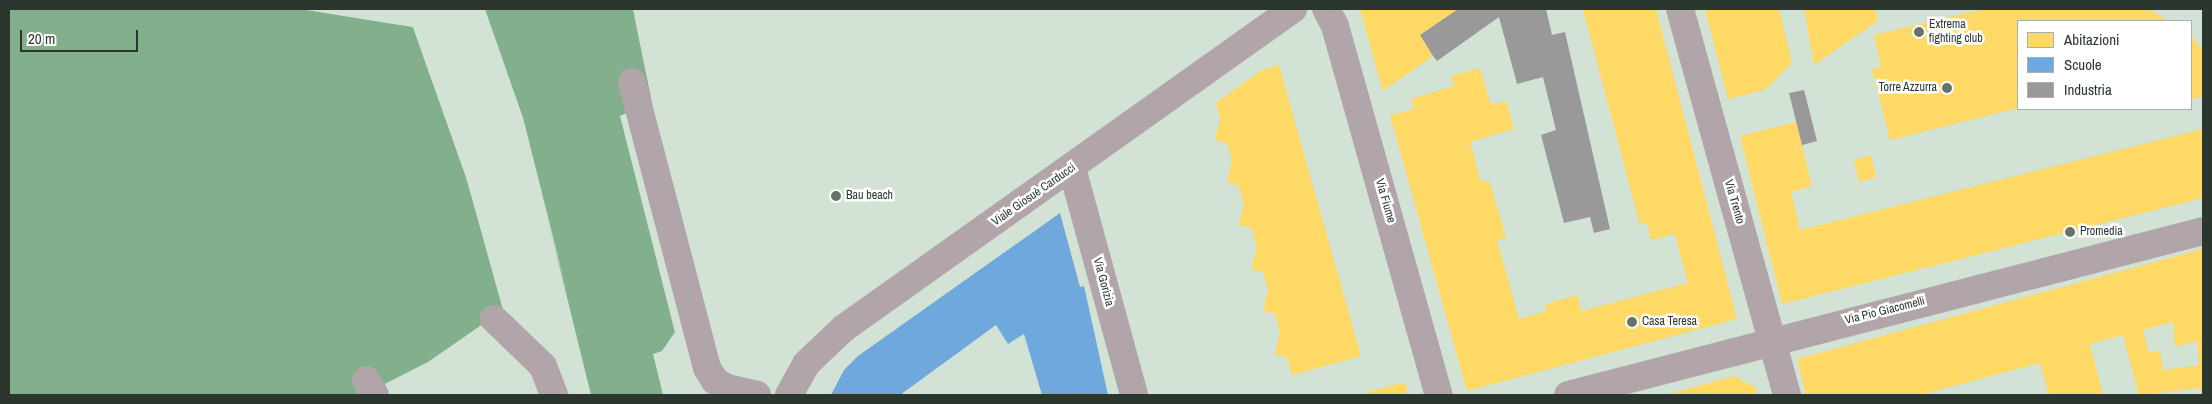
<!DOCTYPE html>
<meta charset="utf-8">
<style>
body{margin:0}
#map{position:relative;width:2212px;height:404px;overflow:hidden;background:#d2e2d4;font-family:"Archivo Narrow",sans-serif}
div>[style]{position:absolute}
.water>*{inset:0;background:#82b08c}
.pier>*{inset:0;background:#d2e2d4}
.homes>*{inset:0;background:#ffd966}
.schools>*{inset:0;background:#6fa8dc}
.industry>*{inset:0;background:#999}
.minor>*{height:28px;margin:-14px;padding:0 14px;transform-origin:14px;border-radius:14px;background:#b2a5a9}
.dots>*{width:14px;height:14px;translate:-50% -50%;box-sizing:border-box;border:2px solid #fff;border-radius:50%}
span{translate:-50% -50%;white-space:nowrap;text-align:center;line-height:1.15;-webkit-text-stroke:5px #fff;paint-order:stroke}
.poi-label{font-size:12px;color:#2b372e}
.left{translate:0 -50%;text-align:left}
.right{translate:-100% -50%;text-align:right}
.street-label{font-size:12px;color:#2b372e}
.frame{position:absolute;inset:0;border:10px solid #2b372e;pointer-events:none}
.legend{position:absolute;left:2017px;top:20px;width:175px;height:90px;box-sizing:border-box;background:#fff;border:1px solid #aaafab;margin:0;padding:6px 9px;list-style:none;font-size:15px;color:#2b372e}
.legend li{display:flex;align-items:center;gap:10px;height:25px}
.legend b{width:25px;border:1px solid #aaafab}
.scale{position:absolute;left:20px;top:30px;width:118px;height:22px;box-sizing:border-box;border:2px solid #2b372e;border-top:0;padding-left:6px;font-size:15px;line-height:18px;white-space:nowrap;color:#2b372e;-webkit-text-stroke:4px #fff;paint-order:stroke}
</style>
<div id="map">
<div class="water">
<div style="clip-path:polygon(9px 9px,301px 9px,413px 27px,466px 177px,503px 310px,428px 362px,363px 395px,9px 395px)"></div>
<div style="clip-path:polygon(485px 9px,633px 9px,652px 102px,621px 116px,675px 332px,662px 351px,653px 354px,663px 395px,591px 395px,523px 118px)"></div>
</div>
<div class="pier">
<div style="clip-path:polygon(301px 9px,415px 25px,468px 176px,505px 310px,466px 177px,413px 27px)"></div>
<div style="clip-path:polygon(483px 9px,523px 118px,569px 300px,521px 119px)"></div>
<div style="clip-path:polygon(633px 9px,655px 102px,623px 117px,677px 327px,675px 332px,620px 116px,652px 102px)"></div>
</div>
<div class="homes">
<div style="clip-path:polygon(1360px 9px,1458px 9px,1420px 35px,1433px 56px,1383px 91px)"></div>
<div style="clip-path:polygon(1583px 9px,1656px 9px,1737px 319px,1467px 391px,1390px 115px,1414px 109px,1411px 99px,1454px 86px,1451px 76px,1480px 68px,1491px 105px,1506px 101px,1514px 129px,1470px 142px,1481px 182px,1489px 180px,1506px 238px,1497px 240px,1519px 319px,1547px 311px,1545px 304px,1578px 295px,1581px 311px,1688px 283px,1675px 234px,1651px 240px,1647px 223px,1640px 225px)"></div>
<div style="clip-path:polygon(1705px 9px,1779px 9px,1792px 63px,1765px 90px,1728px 99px)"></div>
<div style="clip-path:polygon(1804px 9px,1876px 9px,1878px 21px,1814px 65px)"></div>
<div style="clip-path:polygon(1983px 9px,2148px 9px,2169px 21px,2018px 21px,2018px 108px,1890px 140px,1872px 69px,1881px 67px,1874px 35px)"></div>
<div style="clip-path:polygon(2191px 35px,2203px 51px,2203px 96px,2191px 99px)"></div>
<div style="clip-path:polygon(1279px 65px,1361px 356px,1292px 375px,1287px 357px,1275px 354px,1280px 332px,1275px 314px,1263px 311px,1268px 289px,1263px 272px,1251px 269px,1257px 247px,1251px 227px,1239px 225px,1244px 204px,1239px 186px,1227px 182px,1232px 160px,1227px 143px,1215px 140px,1220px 118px,1216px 103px,1262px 70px)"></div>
<div style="clip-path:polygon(1796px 122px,1812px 186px,1791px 192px,1800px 230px,2203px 129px,2203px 198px,1782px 304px,1740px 136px)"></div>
<div style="clip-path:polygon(1871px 155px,1876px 177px,1859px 182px,1854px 160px)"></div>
<div style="clip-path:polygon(evenodd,2203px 249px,2203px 395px,2200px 388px,2139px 395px,2123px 335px,2090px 344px,2103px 395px,2049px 395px,2040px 363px,1920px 395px,1806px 395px,1797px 359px,2203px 249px,2173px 322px,2175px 347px,2197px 341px,2199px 365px,2163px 370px,2160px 350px,2149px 353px,2143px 330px,2173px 322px)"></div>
<div style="clip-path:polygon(1734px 376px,1755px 387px,1757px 395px,1665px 395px)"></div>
<div style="clip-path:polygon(1405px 382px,1408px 395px,1357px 395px)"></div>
</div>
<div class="schools">
<div style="clip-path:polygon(1060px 213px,1080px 287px,1084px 286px,1108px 395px,1042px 395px,1024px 334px,1008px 344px,996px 325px,900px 395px,831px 395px,844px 370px,858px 356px)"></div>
</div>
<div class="industry">
<div style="clip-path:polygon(1458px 9px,1546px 9px,1552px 35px,1565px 32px,1610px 229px,1594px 233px,1590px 217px,1564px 223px,1541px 135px,1556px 130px,1543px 77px,1517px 84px,1499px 17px,1437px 61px,1433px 56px,1420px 35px)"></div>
<div style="clip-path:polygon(1804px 90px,1817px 141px,1802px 145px,1789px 93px)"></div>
</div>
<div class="minor">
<div style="left:1326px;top:9px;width:19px;rotate:62deg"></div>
<div style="left:1335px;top:26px;width:383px;rotate:74.3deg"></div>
<div style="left:1680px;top:9px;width:401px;rotate:74.5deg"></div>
<div style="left:632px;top:82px;width:296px;rotate:75.3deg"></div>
<div style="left:707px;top:368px;width:15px;rotate:58deg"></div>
<div style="left:715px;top:381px;width:14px;rotate:30deg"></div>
<div style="left:727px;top:388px;width:31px;rotate:13deg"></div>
<div style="left:1072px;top:168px;width:235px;rotate:74.7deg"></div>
<div style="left:494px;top:319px;width:68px;rotate:43.8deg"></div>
<div style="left:543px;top:366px;width:31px;rotate:69deg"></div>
<div style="left:366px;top:380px;width:17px;rotate:59deg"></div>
<div style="left:789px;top:395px;width:35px;rotate:-61deg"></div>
<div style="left:806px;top:364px;width:52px;rotate:-43.5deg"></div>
<div style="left:844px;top:328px;width:551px;rotate:-35.39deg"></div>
<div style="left:1568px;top:395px;width:656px;rotate:-14.48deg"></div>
</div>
<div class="dots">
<div style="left:1919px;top:32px;background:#657368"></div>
<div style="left:1947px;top:88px;background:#657368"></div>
<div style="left:836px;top:196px;background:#657368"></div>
<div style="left:2070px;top:232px;background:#657368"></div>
<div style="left:1632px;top:322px;background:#657368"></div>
</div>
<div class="poi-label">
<span class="left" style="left:1929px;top:32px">Extrema<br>fighting club</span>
<span class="right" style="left:1937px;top:88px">Torre Azzurra</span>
<span class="left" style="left:846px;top:196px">Bau beach</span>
<span class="left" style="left:2080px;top:232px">Promedia</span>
<span class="left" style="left:1642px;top:322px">Casa Teresa</span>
</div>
<div class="street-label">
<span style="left:1034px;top:195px;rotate:-35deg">Viale Giosuè Carducci</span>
<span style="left:1385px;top:201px;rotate:74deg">Via Fiume</span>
<span style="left:1734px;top:202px;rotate:74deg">Via Trento</span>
<span style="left:1103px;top:282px;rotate:75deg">Via Gorizia</span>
<span style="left:1885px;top:311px;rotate:-14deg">Via Pio Giacomelli</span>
</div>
<div class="frame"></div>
<ul class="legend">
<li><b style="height:14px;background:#ffd966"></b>Abitazioni</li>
<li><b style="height:14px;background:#6fa8dc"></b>Scuole</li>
<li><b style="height:14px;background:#999"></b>Industria</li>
</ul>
<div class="scale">20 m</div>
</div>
